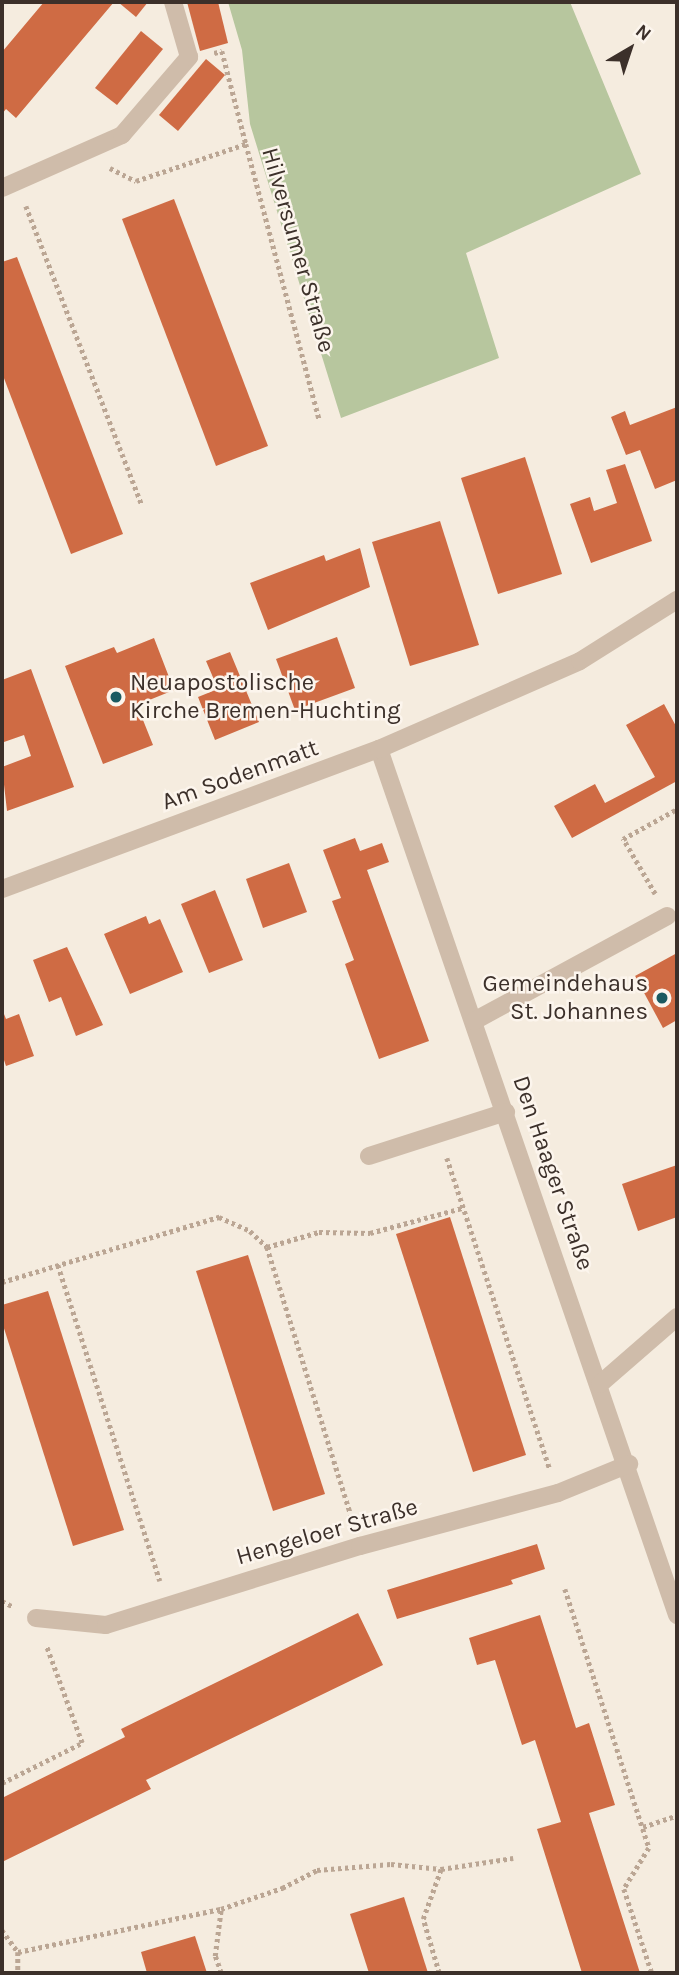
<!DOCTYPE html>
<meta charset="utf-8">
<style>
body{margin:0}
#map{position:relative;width:679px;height:1975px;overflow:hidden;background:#f5ecdf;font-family:Karla,sans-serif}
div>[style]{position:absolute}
.green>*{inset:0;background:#b7c69e}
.building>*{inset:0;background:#cf6b44}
.path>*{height:4.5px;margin-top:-2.25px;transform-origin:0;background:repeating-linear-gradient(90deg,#bba694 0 3.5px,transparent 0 7px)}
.minor>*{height:18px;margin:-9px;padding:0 9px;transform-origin:9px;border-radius:9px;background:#cfbcaa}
.dots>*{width:19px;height:19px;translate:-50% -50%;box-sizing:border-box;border:4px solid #fcf5ed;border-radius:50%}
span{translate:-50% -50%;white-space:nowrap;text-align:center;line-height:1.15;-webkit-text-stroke:5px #fcf5ed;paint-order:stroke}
.street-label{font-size:24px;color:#3c302a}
.poi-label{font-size:24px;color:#3c302a}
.left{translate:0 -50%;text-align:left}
.right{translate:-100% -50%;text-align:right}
.frame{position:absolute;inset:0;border:4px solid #3c302a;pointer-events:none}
.north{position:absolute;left:595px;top:14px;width:70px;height:70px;-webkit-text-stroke:5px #fcf5ed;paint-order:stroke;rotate:39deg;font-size:19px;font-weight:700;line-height:28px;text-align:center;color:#3c302a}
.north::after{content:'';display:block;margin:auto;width:24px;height:32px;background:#3c302a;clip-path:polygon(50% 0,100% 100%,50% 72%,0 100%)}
</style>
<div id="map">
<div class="green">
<div style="clip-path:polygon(228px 2px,570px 2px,641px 174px,466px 253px,499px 358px,341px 418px,250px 124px,242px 50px)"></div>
</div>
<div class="building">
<div style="clip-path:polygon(44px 2px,114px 2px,16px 118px,6px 109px,2px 114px,2px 52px)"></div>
<div style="clip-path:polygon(118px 2px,148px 2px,136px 17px)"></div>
<div style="clip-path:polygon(187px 2px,218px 2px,228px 43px,200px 51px)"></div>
<div style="clip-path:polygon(141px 31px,163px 49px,117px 105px,95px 88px)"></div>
<div style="clip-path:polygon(206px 59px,225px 75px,178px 131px,159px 115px)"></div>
<div style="clip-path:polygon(174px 199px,268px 446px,216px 466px,122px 219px)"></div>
<div style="clip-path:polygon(17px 257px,123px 534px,71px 554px,2px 373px,2px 262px)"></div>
<div style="clip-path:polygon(677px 407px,677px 480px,655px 489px,640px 450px,626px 455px,611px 417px,625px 411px,630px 425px)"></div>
<div style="clip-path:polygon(525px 457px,562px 574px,498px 594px,461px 478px)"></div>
<div style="clip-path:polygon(625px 464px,652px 541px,591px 563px,570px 504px,590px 497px,594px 511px,617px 503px,606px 470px)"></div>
<div style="clip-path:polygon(440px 521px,479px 645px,410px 666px,372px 542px)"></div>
<div style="clip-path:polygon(360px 548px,370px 587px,268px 630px,250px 583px,324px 555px,326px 561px)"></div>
<div style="clip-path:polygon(337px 637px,355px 688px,295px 710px,276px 659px)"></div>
<div style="clip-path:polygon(154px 638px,174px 690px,137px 705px,153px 745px,103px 764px,65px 666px,114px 647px,117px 653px)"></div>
<div style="clip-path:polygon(230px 652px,259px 722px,215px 740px,198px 697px,218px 689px,206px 661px)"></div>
<div style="clip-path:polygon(31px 669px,74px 787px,7px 811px,2px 767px,31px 756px,24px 735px,4px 742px,2px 737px,2px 680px)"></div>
<div style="clip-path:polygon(664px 704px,677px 728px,677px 781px,572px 838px,554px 806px,595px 784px,605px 803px,655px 777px,626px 725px)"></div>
<div style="clip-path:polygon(355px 838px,360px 851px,382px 843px,389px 862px,367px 870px,429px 1041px,379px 1059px,345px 964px,354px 960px,332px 901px,341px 898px,323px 850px)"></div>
<div style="clip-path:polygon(289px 863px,307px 912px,263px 928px,246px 879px)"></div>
<div style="clip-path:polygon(215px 890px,243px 960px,209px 973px,181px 904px)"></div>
<div style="clip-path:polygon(146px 916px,149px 924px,160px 919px,183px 972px,130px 994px,104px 934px)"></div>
<div style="clip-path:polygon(67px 947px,103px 1025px,76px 1036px,61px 997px,49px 1002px,33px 960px)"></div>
<div style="clip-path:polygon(677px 953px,677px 1020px,663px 1028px,635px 976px)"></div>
<div style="clip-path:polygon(2px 1009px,6px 1019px,19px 1014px,34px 1056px,6px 1066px,2px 1054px)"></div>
<div style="clip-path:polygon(677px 1165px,677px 1217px,638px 1231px,622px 1184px)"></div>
<div style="clip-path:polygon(450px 1217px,526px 1455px,473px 1472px,396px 1234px)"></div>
<div style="clip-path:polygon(248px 1255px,325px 1494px,273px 1511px,196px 1271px)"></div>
<div style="clip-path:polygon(48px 1291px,124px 1530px,73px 1546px,2px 1322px,2px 1305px)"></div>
<div style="clip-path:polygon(537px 1544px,545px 1569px,511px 1580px,513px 1584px,397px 1619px,387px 1590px)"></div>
<div style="clip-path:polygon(358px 1613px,383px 1665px,146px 1780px,151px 1789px,2px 1862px,2px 1798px,125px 1737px,121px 1729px)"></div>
<div style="clip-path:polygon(540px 1615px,576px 1728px,589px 1723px,615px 1805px,589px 1813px,640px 1973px,582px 1973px,537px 1829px,561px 1822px,535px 1740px,522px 1745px,495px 1660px,477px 1665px,469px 1638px)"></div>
<div style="clip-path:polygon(404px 1897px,428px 1973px,369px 1973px,350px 1914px)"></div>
<div style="clip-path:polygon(195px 1936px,207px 1973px,147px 1973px,141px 1952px)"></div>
</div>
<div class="path">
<div style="left:214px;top:53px;width:8px;rotate:-14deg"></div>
<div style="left:222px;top:51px;width:96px;rotate:75.5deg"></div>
<div style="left:110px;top:168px;width:29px;rotate:27deg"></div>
<div style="left:136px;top:181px;width:116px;rotate:-18.6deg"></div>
<div style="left:246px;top:144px;width:284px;rotate:75.1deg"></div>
<div style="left:26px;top:206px;width:321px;rotate:68.8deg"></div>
<div style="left:655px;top:894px;width:64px;rotate:-120.2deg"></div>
<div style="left:623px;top:839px;width:62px;rotate:-29.1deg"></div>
<div style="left:447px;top:1158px;width:328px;rotate:71.7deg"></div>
<div style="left:267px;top:1247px;width:54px;rotate:-16.1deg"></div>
<div style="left:319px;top:1232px;width:51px;rotate:1.1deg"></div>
<div style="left:370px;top:1233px;width:95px;rotate:-15.2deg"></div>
<div style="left:58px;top:1265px;width:332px;rotate:72.1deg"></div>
<div style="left:2px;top:1282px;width:227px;rotate:-16.7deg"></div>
<div style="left:219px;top:1217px;width:34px;rotate:24deg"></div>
<div style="left:250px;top:1231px;width:23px;rotate:43deg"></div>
<div style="left:267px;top:1247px;width:288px;rotate:72.6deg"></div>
<div style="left:565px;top:1589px;width:272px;rotate:72deg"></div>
<div style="left:649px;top:1848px;width:48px;rotate:121.4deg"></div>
<div style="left:624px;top:1889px;width:89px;rotate:71.6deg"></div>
<div style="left:2px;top:1601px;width:13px;rotate:27deg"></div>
<div style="left:2px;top:1783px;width:89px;rotate:-26.6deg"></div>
<div style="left:82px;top:1743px;width:104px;rotate:-110.2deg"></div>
<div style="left:643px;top:1827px;width:36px;rotate:-19deg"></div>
<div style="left:2px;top:1930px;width:27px;rotate:54deg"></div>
<div style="left:18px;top:1952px;width:21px;rotate:90deg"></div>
<div style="left:18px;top:1952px;width:208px;rotate:-12deg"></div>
<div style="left:221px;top:1909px;width:65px;rotate:-19deg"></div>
<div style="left:282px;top:1888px;width:39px;rotate:-27deg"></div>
<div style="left:317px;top:1870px;width:74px;rotate:-4.6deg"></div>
<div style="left:391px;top:1864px;width:50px;rotate:5.7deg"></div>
<div style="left:441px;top:1869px;width:73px;rotate:-8.7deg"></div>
<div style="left:221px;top:1973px;width:18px;rotate:-109deg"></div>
<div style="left:215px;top:1956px;width:47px;rotate:-82.7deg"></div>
<div style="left:439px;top:1973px;width:56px;rotate:-106.5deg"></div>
<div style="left:423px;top:1919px;width:53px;rotate:-70.2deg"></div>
</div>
<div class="minor">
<div style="left:2px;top:188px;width:131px;rotate:-23.8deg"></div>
<div style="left:122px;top:135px;width:103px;rotate:-49.3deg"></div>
<div style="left:189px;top:57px;width:57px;rotate:-106.2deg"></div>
<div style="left:379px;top:749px;width:916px;rotate:71.01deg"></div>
<div style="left:2px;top:889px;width:402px;rotate:-20.4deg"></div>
<div style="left:379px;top:749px;width:219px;rotate:-23.6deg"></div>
<div style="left:580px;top:661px;width:115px;rotate:-32.2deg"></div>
<div style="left:474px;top:1021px;width:220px;rotate:-28.5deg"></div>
<div style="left:369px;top:1156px;width:144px;rotate:-17.8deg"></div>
<div style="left:600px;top:1384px;width:102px;rotate:-41deg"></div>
<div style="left:36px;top:1618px;width:70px;rotate:5.7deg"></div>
<div style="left:106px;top:1625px;width:266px;rotate:-17.3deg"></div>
<div style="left:360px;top:1546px;width:205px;rotate:-15deg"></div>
<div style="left:558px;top:1493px;width:77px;rotate:-22.2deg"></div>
</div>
<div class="dots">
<div style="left:116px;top:697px;background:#1b5a61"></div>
<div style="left:662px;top:998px;background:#1b5a61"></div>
</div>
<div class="street-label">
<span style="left:298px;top:250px;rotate:74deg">Hilversumer Straße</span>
<span style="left:240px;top:775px;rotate:-20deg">Am Sodenmatt</span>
<span style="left:553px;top:1173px;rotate:71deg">Den Haager Straße</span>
<span style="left:327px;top:1532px;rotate:-16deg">Hengeloer Straße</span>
</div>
<div class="poi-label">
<span class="left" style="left:130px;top:697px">Neuapostolische<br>Kirche Bremen-Huchting</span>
<span class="right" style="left:648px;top:998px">Gemeindehaus<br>St. Johannes</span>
</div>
<div class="frame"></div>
<div class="north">N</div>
</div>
